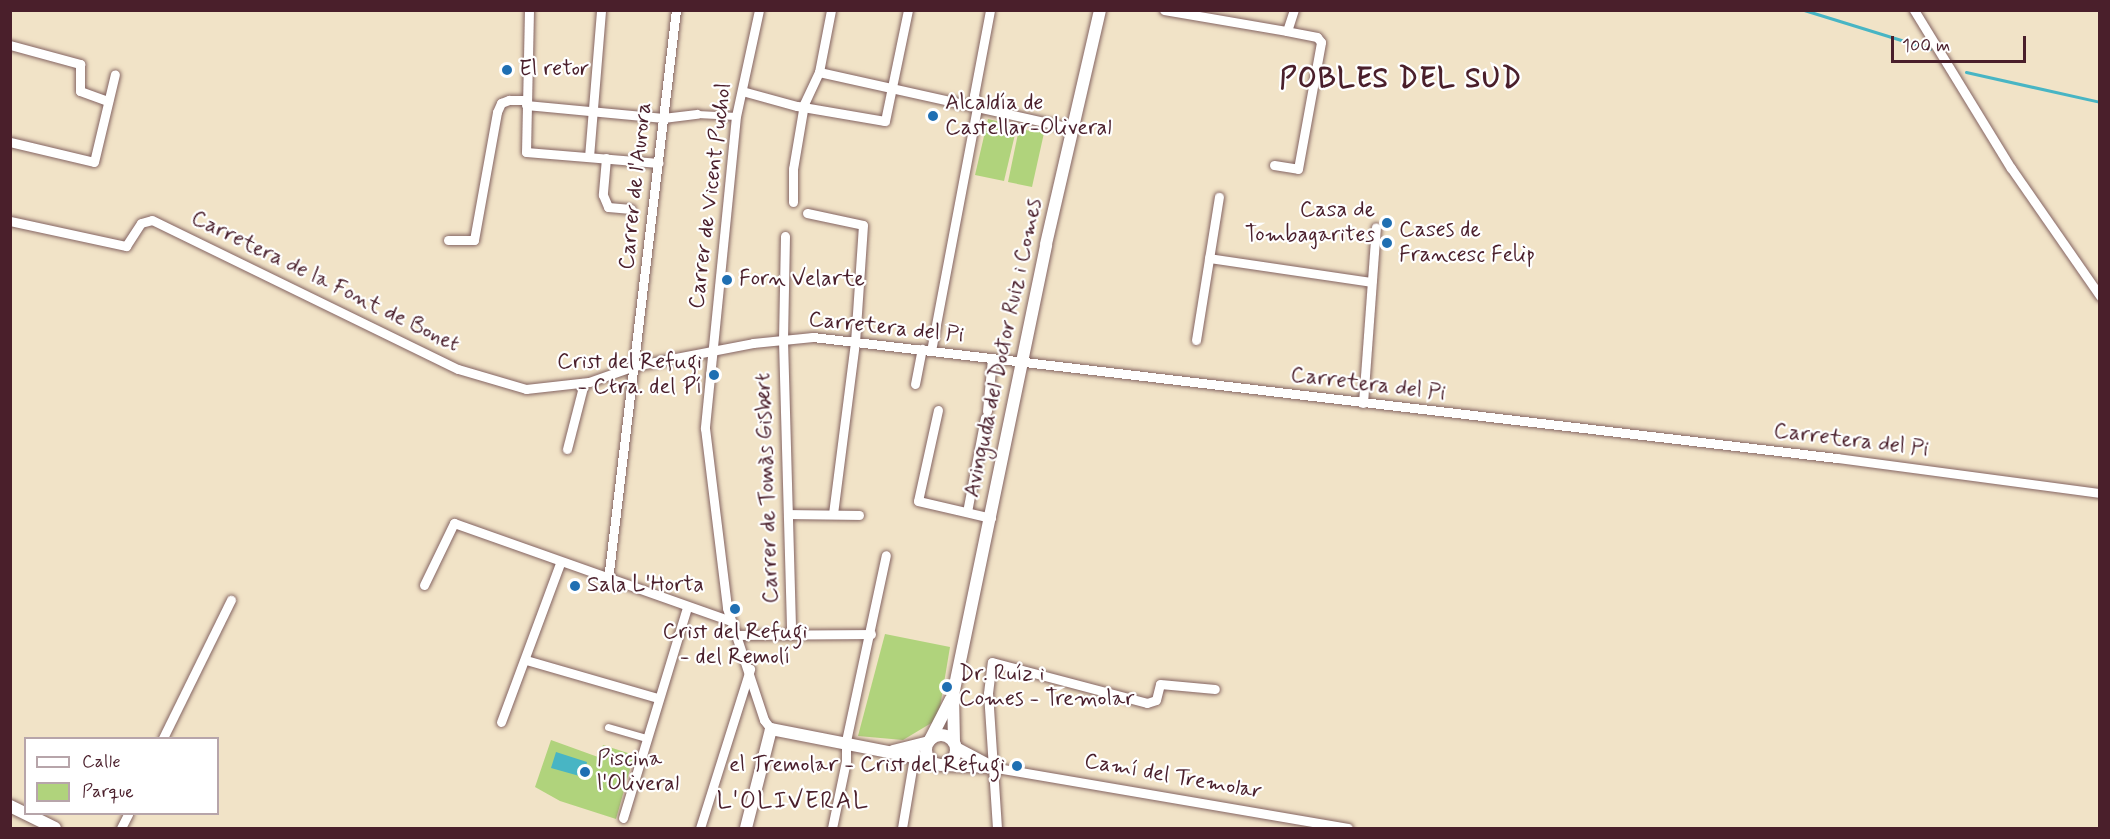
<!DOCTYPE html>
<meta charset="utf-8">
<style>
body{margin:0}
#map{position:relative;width:2110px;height:839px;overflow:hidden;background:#f1e3c7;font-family:Mynerve,sans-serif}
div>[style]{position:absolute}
.green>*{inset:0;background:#b0d37c}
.water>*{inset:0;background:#48b5c4}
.stream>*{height:3px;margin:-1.5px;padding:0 1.5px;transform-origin:1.5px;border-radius:1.5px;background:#48b5c4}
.roads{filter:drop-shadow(0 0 2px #846462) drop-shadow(0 0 2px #846462)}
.pedestrian>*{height:7px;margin:-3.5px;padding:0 3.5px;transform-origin:3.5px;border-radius:3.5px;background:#fff}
.minor>*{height:9px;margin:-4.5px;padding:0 4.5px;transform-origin:4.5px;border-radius:4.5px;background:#fff}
.tertiary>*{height:12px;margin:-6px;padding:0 6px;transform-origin:6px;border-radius:6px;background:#fff}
.tertiary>.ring{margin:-6px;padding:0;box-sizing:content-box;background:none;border:12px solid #fff;border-radius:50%}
.dots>*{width:16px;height:16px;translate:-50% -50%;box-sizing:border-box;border:3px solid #fff;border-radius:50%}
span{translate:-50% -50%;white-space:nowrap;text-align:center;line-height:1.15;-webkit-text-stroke:4.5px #fff;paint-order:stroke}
.poi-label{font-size:22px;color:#4a1f2b}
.left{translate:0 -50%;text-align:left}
.right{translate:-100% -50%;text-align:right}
.street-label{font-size:22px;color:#4a1f2b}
.neighbourhood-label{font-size:24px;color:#4a1f2b;letter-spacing:1.5px}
.district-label{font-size:28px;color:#4a1f2b;font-weight:700;letter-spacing:1.5px}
.frame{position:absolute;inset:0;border:12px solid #4a1f2b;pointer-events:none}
.legend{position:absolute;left:24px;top:737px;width:195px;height:78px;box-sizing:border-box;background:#fff;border:2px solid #b7a5aa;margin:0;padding:8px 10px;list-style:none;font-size:18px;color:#4a1f2b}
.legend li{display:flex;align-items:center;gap:12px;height:30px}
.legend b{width:30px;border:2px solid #b7a5aa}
.scale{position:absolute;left:1891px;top:36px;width:135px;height:27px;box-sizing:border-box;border:3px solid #4a1f2b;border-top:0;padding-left:8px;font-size:18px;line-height:21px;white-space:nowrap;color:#4a1f2b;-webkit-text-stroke:4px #fff;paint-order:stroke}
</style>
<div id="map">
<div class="green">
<div style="clip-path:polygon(988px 119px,1017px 126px,1004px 181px,975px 175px)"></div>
<div style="clip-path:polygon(1019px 129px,1044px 133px,1032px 187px,1008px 182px)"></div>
<div style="clip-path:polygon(885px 634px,950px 647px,938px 719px,903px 740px,858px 736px)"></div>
<div style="clip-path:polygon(551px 740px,598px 757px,603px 745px,634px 755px,616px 819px,560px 801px,535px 787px)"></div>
</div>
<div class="water">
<div style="clip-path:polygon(556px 752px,587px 762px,583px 777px,551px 768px)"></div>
</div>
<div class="stream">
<div style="left:1804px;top:10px;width:132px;rotate:17.2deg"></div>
<div style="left:1966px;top:72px;width:137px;rotate:12.6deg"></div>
</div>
<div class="roads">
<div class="pedestrian">
<div style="left:697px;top:114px;width:39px;rotate:3deg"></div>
<div style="left:608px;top:727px;width:40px;rotate:16deg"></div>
</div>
<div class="minor">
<div style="left:529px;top:10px;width:142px;rotate:91.2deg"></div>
<div style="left:526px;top:152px;width:133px;rotate:4.7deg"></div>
<div style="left:759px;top:10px;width:108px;rotate:102.2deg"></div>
<div style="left:736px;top:116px;width:314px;rotate:95.7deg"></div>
<div style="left:705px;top:428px;width:181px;rotate:83deg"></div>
<div style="left:727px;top:608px;width:118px;rotate:71.7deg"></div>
<div style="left:764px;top:720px;width:11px;rotate:52deg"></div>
<div style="left:1164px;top:10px;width:125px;rotate:9.7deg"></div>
<div style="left:1287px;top:31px;width:22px;rotate:-72deg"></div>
<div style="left:1914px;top:10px;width:185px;rotate:58.5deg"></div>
<div style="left:2011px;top:168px;width:156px;rotate:55.2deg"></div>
<div style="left:10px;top:45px;width:73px;rotate:15.2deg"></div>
<div style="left:80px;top:64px;width:27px;rotate:90deg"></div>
<div style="left:80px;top:91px;width:30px;rotate:20deg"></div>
<div style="left:819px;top:72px;width:259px;rotate:12.5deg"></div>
<div style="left:742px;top:91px;width:57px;rotate:15.3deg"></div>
<div style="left:797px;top:106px;width:89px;rotate:9.7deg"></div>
<div style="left:885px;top:121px;width:113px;rotate:-78.3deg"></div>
<div style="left:526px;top:105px;width:138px;rotate:5.4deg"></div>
<div style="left:663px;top:118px;width:34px;rotate:-7deg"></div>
<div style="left:10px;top:142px;width:86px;rotate:13.4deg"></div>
<div style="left:94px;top:162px;width:90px;rotate:-76.6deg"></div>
<div style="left:589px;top:157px;width:147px;rotate:-85.3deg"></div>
<div style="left:606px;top:158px;width:37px;rotate:95deg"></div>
<div style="left:603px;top:195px;width:13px;rotate:67deg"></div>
<div style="left:608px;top:207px;width:23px;rotate:5deg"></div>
<div style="left:1274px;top:165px;width:24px;rotate:9deg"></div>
<div style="left:1298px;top:169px;width:129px;rotate:-79.7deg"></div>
<div style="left:1321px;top:42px;width:6px;rotate:-129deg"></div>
<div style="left:1317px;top:37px;width:31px;rotate:-169deg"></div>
<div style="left:793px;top:202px;width:33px;rotate:-90deg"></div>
<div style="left:793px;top:169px;width:66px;rotate:-80.4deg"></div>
<div style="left:804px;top:104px;width:35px;rotate:-65deg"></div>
<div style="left:819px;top:72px;width:63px;rotate:-79deg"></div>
<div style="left:807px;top:213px;width:57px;rotate:12.1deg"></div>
<div style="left:863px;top:225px;width:117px;rotate:93.9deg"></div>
<div style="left:855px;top:342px;width:173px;rotate:97.3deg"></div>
<div style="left:10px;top:221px;width:119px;rotate:12.2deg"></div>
<div style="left:126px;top:246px;width:27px;rotate:-57deg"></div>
<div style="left:141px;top:223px;width:11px;rotate:-15deg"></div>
<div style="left:152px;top:220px;width:340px;rotate:26deg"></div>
<div style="left:458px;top:369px;width:71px;rotate:16.4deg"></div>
<div style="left:526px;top:389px;width:63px;rotate:-6.3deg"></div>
<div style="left:589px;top:382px;width:48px;rotate:-19.6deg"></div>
<div style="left:634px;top:366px;width:121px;rotate:-10.9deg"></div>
<div style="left:753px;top:343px;width:60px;rotate:-5.7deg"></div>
<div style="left:813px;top:337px;width:1031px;rotate:6.74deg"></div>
<div style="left:1837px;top:458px;width:265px;rotate:7.6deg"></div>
<div style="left:785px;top:236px;width:104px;rotate:91.1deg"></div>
<div style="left:783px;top:340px;width:295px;rotate:88.4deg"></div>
<div style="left:448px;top:240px;width:26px"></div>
<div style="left:474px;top:240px;width:130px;rotate:-79.8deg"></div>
<div style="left:497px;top:112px;width:10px;rotate:-66deg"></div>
<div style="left:501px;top:103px;width:9px;rotate:-21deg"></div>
<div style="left:509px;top:100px;width:17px"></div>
<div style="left:1209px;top:258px;width:164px;rotate:8.4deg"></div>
<div style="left:1196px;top:340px;width:145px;rotate:-80.9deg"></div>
<div style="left:931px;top:351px;width:247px;rotate:-79.3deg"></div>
<div style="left:977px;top:108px;width:13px;rotate:-103deg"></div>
<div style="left:974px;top:95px;width:86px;rotate:-79.3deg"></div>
<div style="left:915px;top:384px;width:36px;rotate:-79deg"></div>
<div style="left:1363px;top:403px;width:176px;rotate:-85.8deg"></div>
<div style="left:938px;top:410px;width:93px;rotate:102.4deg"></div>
<div style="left:918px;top:501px;width:75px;rotate:13.1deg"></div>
<div style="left:987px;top:411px;width:52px;rotate:-84.5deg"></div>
<div style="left:567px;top:449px;width:68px;rotate:-75.6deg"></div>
<div style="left:967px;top:512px;width:96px;rotate:-79.2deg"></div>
<div style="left:788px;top:514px;width:71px;rotate:0.8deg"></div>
<div style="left:608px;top:580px;width:574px;rotate:-83.2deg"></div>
<div style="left:424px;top:585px;width:69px;rotate:-64.2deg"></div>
<div style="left:454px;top:523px;width:293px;rotate:19.5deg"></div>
<div style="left:737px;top:635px;width:134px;rotate:-0.4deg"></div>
<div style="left:526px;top:660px;width:137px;rotate:16.1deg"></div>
<div style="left:501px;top:722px;width:170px;rotate:-69.6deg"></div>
<div style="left:163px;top:738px;width:154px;rotate:-63.8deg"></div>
<div style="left:991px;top:767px;width:362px;rotate:9.7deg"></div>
<div style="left:623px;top:818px;width:220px;rotate:-73.1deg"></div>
<div style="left:121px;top:828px;width:16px;rotate:-63deg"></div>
<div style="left:700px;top:828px;width:167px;rotate:-72.5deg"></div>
<div style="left:832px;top:828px;width:68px;rotate:-78.2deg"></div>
<div style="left:846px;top:761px;width:20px;rotate:-90deg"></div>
<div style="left:846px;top:741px;width:190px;rotate:-77.9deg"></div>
<div style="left:902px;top:828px;width:78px;rotate:-80.4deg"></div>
<div style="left:997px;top:828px;width:135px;rotate:-93.8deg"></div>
<div style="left:988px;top:693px;width:31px;rotate:-83deg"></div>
<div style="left:992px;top:662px;width:160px;rotate:14.8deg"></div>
<div style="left:1147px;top:703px;width:9px;rotate:-18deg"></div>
<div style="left:1156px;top:700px;width:16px;rotate:-76deg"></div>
<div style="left:1160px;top:684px;width:55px;rotate:5.2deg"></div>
</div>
<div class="tertiary">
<div class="ring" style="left:926px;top:735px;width:18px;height:18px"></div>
<div style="left:930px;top:740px;width:46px;rotate:-62.9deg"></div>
<div style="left:954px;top:742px;width:47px;rotate:-91.2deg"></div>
<div style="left:953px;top:695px;width:460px;rotate:-78.3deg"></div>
<div style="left:1046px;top:244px;width:240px;rotate:-77deg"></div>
<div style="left:956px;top:748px;width:38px;rotate:28deg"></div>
<div style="left:893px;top:751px;width:36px;rotate:-14deg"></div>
<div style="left:945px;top:765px;width:46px;rotate:2.5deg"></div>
<div style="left:10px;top:806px;width:50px;rotate:26.1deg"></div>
<div style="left:746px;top:828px;width:102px;rotate:-75.8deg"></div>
<div style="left:771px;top:729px;width:161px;rotate:11.1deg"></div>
</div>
</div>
<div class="dots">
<div style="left:507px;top:70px;background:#1f6fb2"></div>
<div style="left:933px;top:116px;background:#1f6fb2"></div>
<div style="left:1387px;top:223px;background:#1f6fb2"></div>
<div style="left:1387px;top:243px;background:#1f6fb2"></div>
<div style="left:727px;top:280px;background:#1f6fb2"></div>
<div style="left:714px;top:375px;background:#1f6fb2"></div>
<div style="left:575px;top:586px;background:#1f6fb2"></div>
<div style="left:735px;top:609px;background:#1f6fb2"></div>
<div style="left:947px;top:687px;background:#1f6fb2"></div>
<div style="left:1017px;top:766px;background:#1f6fb2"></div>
<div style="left:585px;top:772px;background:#1f6fb2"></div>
</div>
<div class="poi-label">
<span class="left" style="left:519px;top:70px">El retor</span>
<span class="left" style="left:945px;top:116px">Alcaldía de<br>Castellar-Oliveral</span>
<span class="right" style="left:1375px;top:223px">Casa de<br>Tombagarites</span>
<span class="left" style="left:1399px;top:243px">Cases de<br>Francesc Felip</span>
<span class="left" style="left:739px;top:280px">Forn Velarte</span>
<span class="right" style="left:702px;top:375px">Crist del Refugi<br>- Ctra. del Pí</span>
<span class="left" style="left:587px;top:586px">Sala L'Horta</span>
<span style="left:735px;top:645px">Crist del Refugi<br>- del Remolí</span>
<span class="left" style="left:959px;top:687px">Dr. Ruíz i<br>Comes - Tremolar</span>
<span class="left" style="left:597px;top:772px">Piscina<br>l'Oliveral</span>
<span class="right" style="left:1005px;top:766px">el Tremolar - Crist del Refugi</span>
</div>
<div class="street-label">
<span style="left:636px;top:186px;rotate:-84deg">Carrer de l'Aurora</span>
<span style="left:711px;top:196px;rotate:-83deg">Carrer de Vicent Puchol</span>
<span style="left:325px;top:282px;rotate:26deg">Carretera de la Font de Bonet</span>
<span style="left:886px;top:328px;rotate:6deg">Carretera del Pi</span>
<span style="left:1004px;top:348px;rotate:-78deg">Avinguda del Doctor Ruiz i Comes</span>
<span style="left:1368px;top:385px;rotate:7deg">Carretera del Pi</span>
<span style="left:1851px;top:441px;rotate:7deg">Carretera del Pi</span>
<span style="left:768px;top:488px;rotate:-92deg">Carrer de Tomàs Gisbert</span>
<span style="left:1173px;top:777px;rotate:10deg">Camí del Tremolar</span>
</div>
<div class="neighbourhood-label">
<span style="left:793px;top:802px">L'OLIVERAL</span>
</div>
<div class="district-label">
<span style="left:1401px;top:80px">POBLES DEL SUD</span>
</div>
<div class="frame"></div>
<ul class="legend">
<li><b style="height:8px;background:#fff"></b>Calle</li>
<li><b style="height:16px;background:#b0d37c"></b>Parque</li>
</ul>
<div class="scale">100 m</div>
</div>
